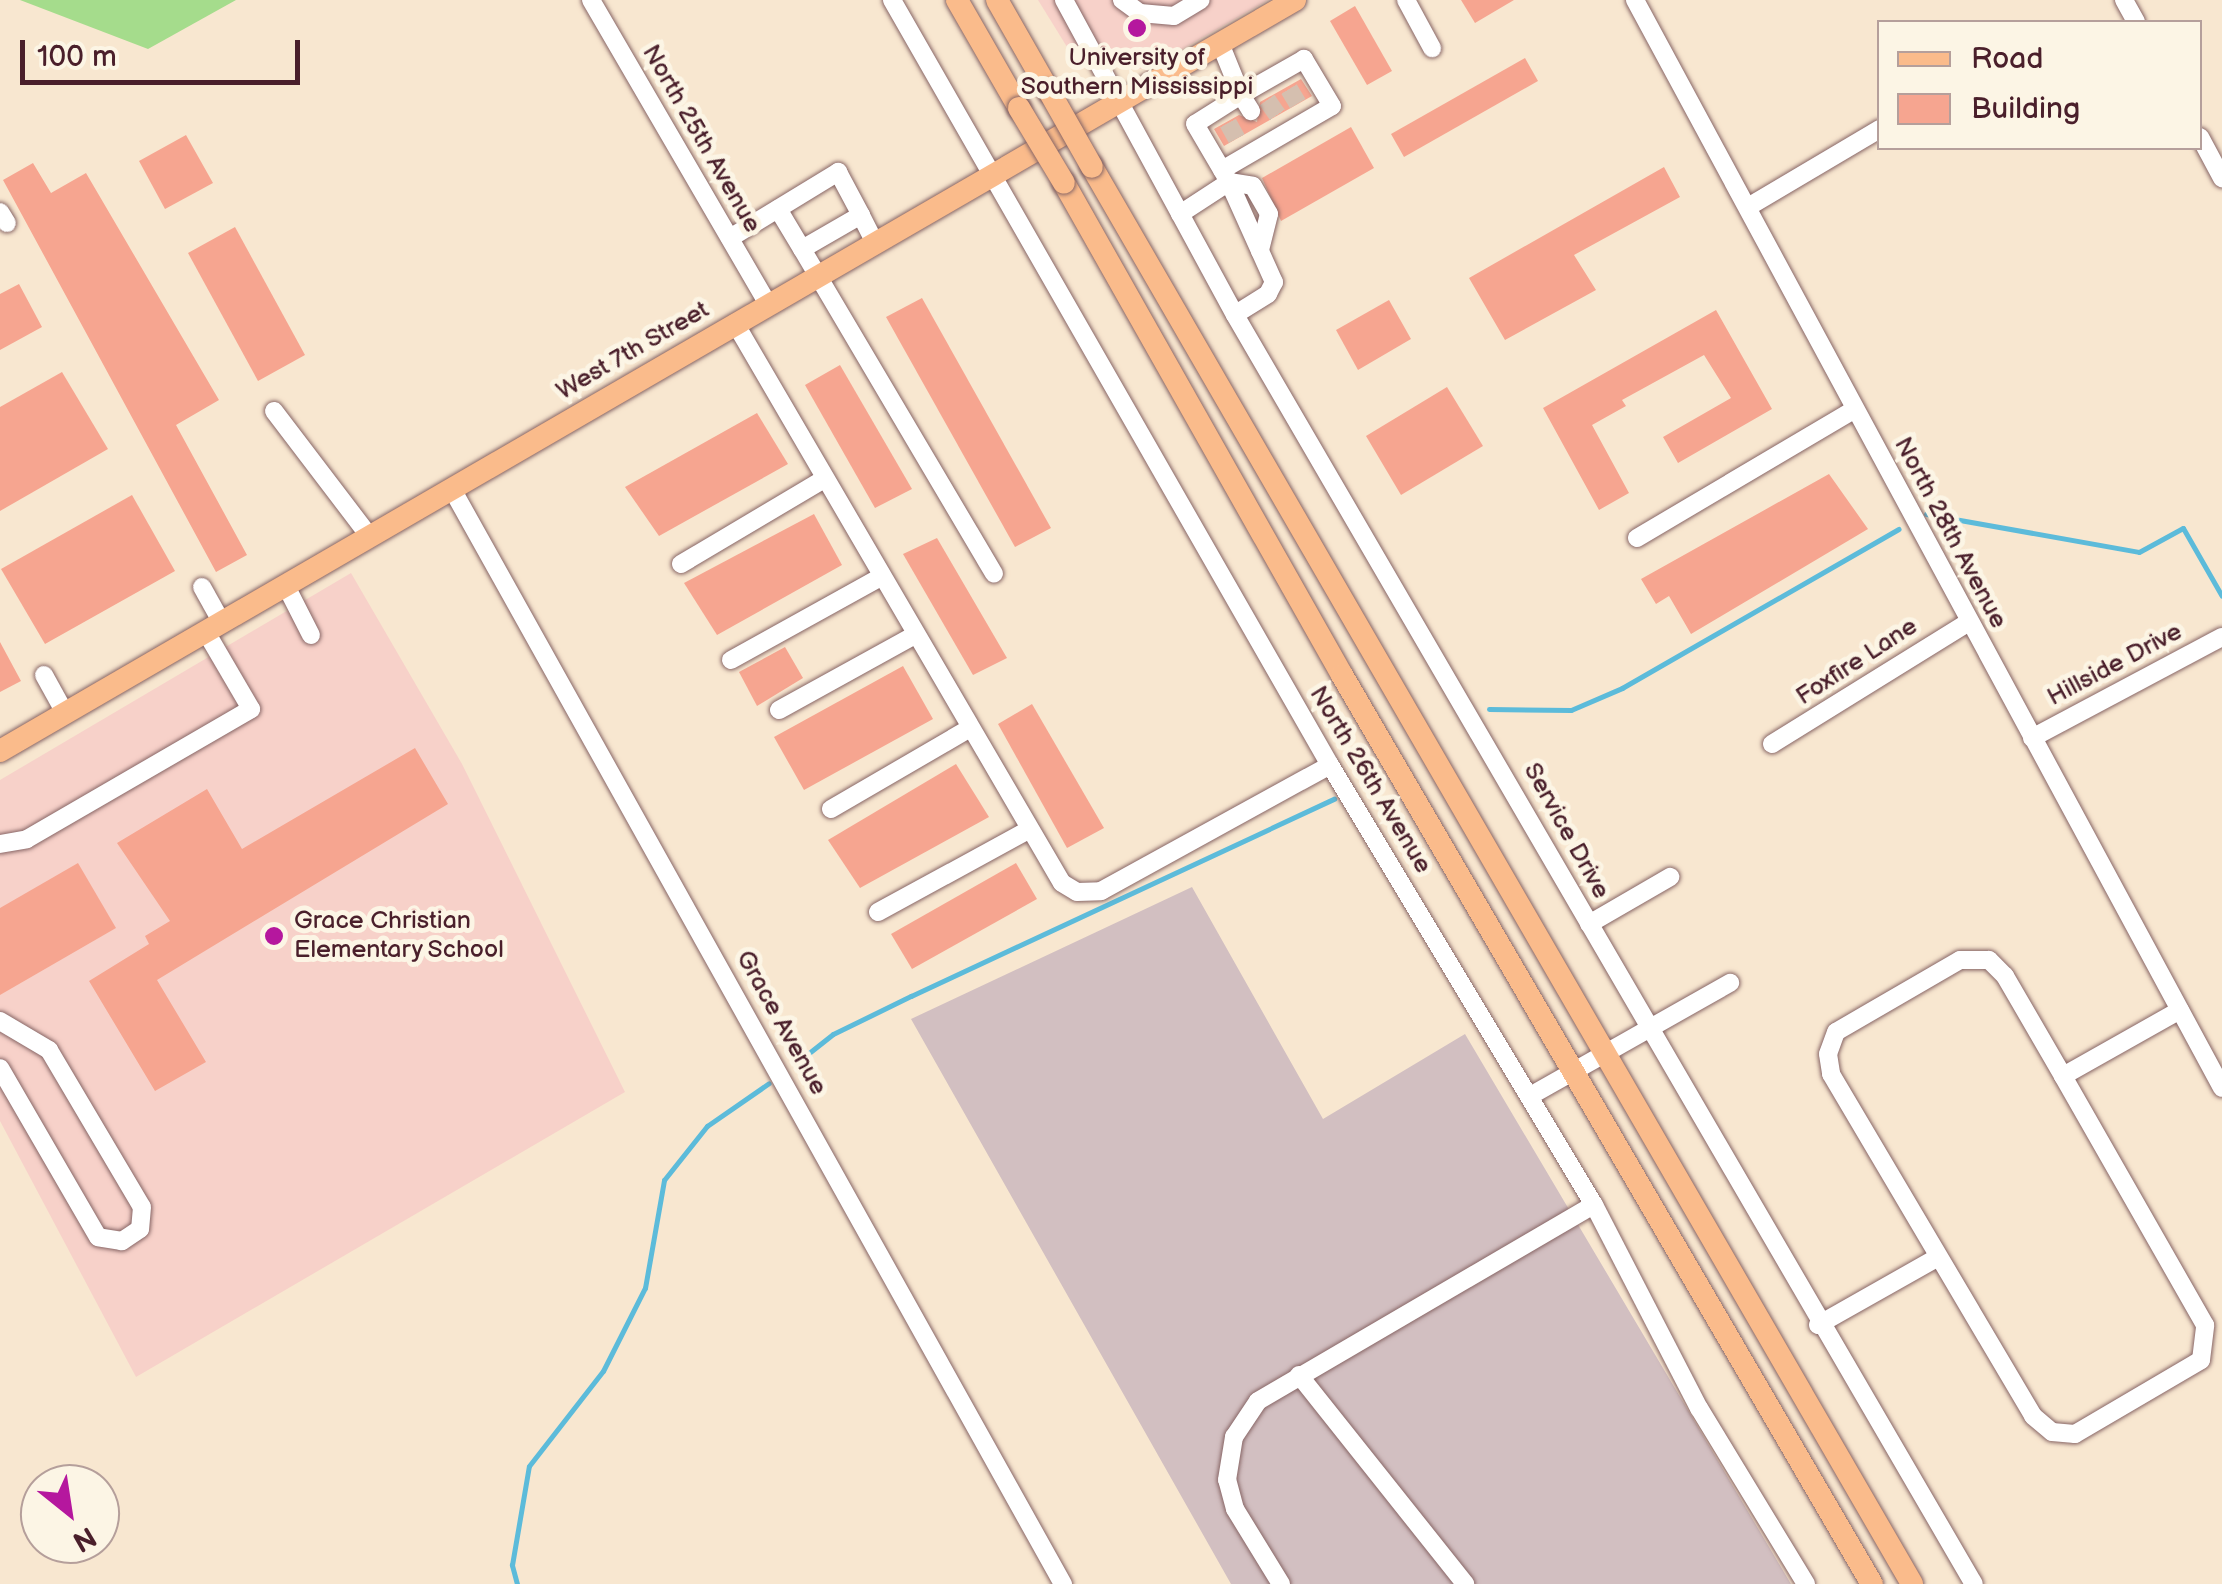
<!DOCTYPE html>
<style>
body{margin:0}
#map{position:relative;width:2222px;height:1584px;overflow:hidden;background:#f8e7d0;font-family:"Balsamiq Sans",sans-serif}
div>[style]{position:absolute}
.built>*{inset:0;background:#f7d1c9}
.industrial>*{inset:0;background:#d2bfc1}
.green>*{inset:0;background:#a5dc8c}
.stream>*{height:5px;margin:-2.5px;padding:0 2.5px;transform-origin:2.5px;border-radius:2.5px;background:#5cbbda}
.building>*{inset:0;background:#f6a590}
.minor-tunnel>*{height:18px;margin-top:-9px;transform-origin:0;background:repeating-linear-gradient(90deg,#d5bfaf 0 18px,transparent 0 27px)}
.roads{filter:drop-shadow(0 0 2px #876565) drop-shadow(0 0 2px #876565)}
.minor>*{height:18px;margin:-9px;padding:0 9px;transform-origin:9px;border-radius:9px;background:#fff}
.major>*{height:22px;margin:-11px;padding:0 11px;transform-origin:11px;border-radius:11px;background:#fabb8b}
.bridges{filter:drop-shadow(0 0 2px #876565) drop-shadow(0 0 2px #876565)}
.major-bridge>*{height:22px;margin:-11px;padding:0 11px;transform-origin:11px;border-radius:11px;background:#fabb8b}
.dots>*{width:28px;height:28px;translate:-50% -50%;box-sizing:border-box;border:5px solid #fcf5e5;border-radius:50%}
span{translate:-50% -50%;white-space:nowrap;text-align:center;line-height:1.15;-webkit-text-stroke:10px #fcf5e5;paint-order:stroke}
.poi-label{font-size:25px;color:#4a1f2b}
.left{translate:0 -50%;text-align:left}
.street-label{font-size:25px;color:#4a1f2b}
.legend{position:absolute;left:1877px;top:20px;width:325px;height:130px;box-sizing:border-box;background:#fcf5e5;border:2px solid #b59f9b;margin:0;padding:12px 18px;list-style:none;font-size:30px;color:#4a1f2b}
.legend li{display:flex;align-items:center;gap:20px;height:50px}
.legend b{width:50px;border:2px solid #b59f9b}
.north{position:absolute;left:20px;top:1464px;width:100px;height:100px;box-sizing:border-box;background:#fcf5e5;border:2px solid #b59f9b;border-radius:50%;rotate:150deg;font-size:28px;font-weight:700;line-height:40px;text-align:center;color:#4a1f2b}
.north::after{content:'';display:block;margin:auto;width:35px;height:45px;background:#b5179e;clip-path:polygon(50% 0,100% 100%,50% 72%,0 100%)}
.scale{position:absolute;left:20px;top:40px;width:280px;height:45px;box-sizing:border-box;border:5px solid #4a1f2b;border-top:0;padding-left:12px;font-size:30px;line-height:35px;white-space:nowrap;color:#4a1f2b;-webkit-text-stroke:8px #fcf5e5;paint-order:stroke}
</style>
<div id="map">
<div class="built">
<div style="clip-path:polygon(1038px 0,1268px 0,1146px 70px,1072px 55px)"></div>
<div style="clip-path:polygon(351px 573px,462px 764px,625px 1092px,136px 1377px,0 1121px,0 780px)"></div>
</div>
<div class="industrial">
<div style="clip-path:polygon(1192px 887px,1323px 1119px,1465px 1034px,1791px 1584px,1231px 1584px,911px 1019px)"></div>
</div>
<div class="green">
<div style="clip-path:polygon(20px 0,236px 0,148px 49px)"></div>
</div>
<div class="stream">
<div style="left:1926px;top:514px;width:216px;rotate:10.1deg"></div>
<div style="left:2139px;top:552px;width:50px;rotate:-28.6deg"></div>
<div style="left:2183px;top:528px;width:78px;rotate:60.2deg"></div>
<div style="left:1489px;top:709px;width:82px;rotate:0.7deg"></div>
<div style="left:1571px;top:710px;width:56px;rotate:-23.3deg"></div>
<div style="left:1622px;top:688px;width:319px;rotate:-29.9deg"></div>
<div style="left:795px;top:1064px;width:48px;rotate:-38.3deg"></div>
<div style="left:833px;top:1034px;width:87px;rotate:-26deg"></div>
<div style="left:911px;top:996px;width:467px;rotate:-25deg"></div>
<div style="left:517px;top:1584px;width:20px;rotate:-105deg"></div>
<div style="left:512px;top:1565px;width:100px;rotate:-80.3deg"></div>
<div style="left:529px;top:1466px;width:120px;rotate:-52.1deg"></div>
<div style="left:603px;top:1371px;width:93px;rotate:-63.2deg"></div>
<div style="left:645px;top:1288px;width:110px;rotate:-80deg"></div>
<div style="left:664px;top:1180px;width:69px;rotate:-51.5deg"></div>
<div style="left:707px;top:1126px;width:75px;rotate:-34.7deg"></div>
</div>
<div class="building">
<div style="clip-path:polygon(1461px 0,1514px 0,1475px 23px)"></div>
<div style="clip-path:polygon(1355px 6px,1392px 71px,1367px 85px,1330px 21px)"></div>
<div style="clip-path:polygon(1525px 58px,1538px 81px,1404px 157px,1391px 134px)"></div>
<div style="clip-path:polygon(1301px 79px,1312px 96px,1224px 146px,1214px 129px,1239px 115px,1257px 122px,1260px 102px)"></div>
<div style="clip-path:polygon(1351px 127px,1374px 168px,1281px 221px,1262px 178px)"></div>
<div style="clip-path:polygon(186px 135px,213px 183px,165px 209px,139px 161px)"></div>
<div style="clip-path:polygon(33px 163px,51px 193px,86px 173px,219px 400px,176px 425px,247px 555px,216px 572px,3px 180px)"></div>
<div style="clip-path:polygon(1664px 167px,1680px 197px,1574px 255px,1596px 290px,1505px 340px,1469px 278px)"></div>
<div style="clip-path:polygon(235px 227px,305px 355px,258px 381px,188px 253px)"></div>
<div style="clip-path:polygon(19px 284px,42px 327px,0 350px,0 294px)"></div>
<div style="clip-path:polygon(922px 298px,1051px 528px,1015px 547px,886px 317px)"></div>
<div style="clip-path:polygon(1389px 300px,1411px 339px,1358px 370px,1336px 330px)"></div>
<div style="clip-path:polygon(1716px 310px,1772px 409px,1678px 463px,1663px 437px,1731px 398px,1704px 355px,1622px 400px,1626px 406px,1592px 425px,1629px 493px,1599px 510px,1543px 408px)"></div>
<div style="clip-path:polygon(840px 365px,912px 489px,875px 508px,805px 385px)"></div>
<div style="clip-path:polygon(62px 372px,108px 449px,0 511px,0 407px)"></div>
<div style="clip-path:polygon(1447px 387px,1483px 446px,1401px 495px,1366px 436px)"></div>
<div style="clip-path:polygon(757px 413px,788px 464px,659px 536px,625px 487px)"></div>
<div style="clip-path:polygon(1829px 474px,1868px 529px,1691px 634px,1669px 596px,1656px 604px,1641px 579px)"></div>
<div style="clip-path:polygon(132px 495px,175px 571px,45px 644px,1px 569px)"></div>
<div style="clip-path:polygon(814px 514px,842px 565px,717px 635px,684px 583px)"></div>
<div style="clip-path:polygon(937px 538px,1007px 658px,973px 675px,903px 554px)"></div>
<div style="clip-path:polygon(0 642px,21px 681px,0 692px)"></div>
<div style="clip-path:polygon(785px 647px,803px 678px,757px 706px,739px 672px)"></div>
<div style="clip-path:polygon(903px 666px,933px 719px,804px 790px,774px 737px)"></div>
<div style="clip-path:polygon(1032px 704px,1104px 828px,1067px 848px,998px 724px)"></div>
<div style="clip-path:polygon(415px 748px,448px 804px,157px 980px,206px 1062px,155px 1091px,89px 981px,149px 944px,145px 936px,170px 921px,117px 843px,207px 789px,242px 849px)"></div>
<div style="clip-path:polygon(956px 764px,989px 817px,860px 888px,828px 840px)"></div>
<div style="clip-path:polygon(78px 863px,116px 928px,0 995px,0 908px)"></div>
<div style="clip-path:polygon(1016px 863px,1037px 899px,912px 969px,891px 934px)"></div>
</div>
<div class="minor-tunnel">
<div style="left:1289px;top:89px;width:17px;rotate:59deg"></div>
<div style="left:1267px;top:100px;width:19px;rotate:55deg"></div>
<div style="left:1228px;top:123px;width:18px;rotate:61deg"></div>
</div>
<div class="roads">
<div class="minor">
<div style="left:591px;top:0;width:352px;rotate:59.8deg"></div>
<div style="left:892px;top:0;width:882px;rotate:60.21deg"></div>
<div style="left:1330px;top:765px;width:513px;rotate:59.04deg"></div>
<div style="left:1594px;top:1205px;width:229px;rotate:62.7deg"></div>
<div style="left:1699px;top:1408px;width:206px;rotate:58.7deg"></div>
<div style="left:1064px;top:0;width:358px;rotate:61.5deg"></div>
<div style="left:1235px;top:315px;width:1468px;rotate:59.79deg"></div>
<div style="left:1122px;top:0;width:22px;rotate:36deg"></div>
<div style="left:1140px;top:13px;width:34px;rotate:5deg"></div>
<div style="left:1174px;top:16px;width:31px;rotate:-31deg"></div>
<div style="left:1406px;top:0;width:55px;rotate:61.6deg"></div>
<div style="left:1635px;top:0;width:1236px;rotate:61.65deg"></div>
<div style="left:2124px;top:0;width:25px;rotate:61deg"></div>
<div style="left:1220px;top:43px;width:56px;rotate:68deg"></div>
<div style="left:1241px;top:95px;width:54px;rotate:147.8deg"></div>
<div style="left:1195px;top:124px;width:67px;rotate:59.6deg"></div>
<div style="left:1229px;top:182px;width:24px;rotate:9deg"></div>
<div style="left:1253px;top:186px;width:32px;rotate:60deg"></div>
<div style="left:1269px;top:214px;width:38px;rotate:104deg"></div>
<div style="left:2200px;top:137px;width:47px;rotate:61.8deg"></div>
<div style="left:1222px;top:170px;width:127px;rotate:-30.2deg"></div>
<div style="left:1332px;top:106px;width:55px;rotate:-120.8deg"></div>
<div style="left:1304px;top:59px;width:73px;rotate:150.3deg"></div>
<div style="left:1241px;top:95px;width:19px;rotate:58deg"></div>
<div style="left:1748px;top:207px;width:153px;rotate:-30.6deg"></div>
<div style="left:778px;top:209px;width:47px;rotate:59deg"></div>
<div style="left:0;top:212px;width:13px;rotate:58deg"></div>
<div style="left:1180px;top:214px;width:59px;rotate:-33.1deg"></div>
<div style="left:1229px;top:182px;width:110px;rotate:65.8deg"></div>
<div style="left:1274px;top:282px;width:13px;rotate:117deg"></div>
<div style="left:1268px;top:294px;width:39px;rotate:148deg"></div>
<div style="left:730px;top:238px;width:127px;rotate:-31.4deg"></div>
<div style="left:838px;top:172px;width:49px;rotate:61.9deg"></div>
<div style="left:874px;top:241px;width:29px;rotate:-117deg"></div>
<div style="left:861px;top:215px;width:68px;rotate:150deg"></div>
<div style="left:802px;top:249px;width:377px;rotate:59.4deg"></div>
<div style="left:735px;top:323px;width:648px;rotate:59.72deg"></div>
<div style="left:1062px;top:883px;width:17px;rotate:31deg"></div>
<div style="left:1077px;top:892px;width:24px;rotate:-2deg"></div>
<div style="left:1101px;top:891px;width:261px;rotate:-28.8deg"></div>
<div style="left:274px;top:411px;width:158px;rotate:52.7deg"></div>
<div style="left:452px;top:489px;width:1254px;rotate:60.84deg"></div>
<div style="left:1637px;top:538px;width:253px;rotate:-30.6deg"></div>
<div style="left:681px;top:564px;width:166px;rotate:-30.7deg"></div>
<div style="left:286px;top:586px;width:55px;rotate:63deg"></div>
<div style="left:202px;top:587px;width:41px;rotate:60.9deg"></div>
<div style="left:731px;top:660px;width:171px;rotate:-29deg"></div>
<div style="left:44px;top:675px;width:43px;rotate:61.1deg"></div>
<div style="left:779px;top:710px;width:155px;rotate:-28.9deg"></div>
<div style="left:2032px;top:738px;width:215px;rotate:-28deg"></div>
<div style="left:1772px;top:744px;width:232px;rotate:-31.8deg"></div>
<div style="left:831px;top:809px;width:161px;rotate:-30.2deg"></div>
<div style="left:0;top:844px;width:27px;rotate:-10deg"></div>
<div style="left:27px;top:839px;width:259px;rotate:-30.1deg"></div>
<div style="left:251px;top:709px;width:89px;rotate:-120.3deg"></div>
<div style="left:878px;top:912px;width:173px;rotate:-28.6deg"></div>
<div style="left:1589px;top:924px;width:94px;rotate:-30.1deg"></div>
<div style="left:0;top:1021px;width:57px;rotate:30.6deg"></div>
<div style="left:49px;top:1050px;width:182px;rotate:59.4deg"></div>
<div style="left:142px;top:1207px;width:22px;rotate:95deg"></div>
<div style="left:140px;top:1229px;width:22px;rotate:146deg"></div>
<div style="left:122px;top:1241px;width:24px;rotate:-171deg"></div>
<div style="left:98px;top:1237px;width:195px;rotate:-120.1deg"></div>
<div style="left:2063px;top:1076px;width:116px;rotate:-120.1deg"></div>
<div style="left:2005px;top:976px;width:23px;rotate:-135deg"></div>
<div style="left:1989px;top:960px;width:29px;rotate:180deg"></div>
<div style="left:1960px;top:960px;width:143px;rotate:149.9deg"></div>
<div style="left:1836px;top:1032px;width:23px;rotate:110deg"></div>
<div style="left:1828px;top:1054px;width:20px;rotate:81deg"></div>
<div style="left:1831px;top:1074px;width:397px;rotate:59.4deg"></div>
<div style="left:2033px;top:1416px;width:25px;rotate:40deg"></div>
<div style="left:2052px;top:1432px;width:23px;rotate:5deg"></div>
<div style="left:2075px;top:1434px;width:146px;rotate:-30.4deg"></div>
<div style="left:2201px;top:1360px;width:35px;rotate:-83deg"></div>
<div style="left:2205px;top:1325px;width:287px;rotate:-119.7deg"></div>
<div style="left:2063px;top:1076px;width:134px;rotate:-29.4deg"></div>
<div style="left:1530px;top:1096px;width:230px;rotate:-29.5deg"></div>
<div style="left:1818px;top:1325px;width:138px;rotate:-29.5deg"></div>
<div style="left:1299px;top:1375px;width:267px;rotate:51.5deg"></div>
<div style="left:1281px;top:1584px;width:88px;rotate:-121.5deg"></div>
<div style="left:1235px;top:1509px;width:30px;rotate:-105deg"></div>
<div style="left:1227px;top:1480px;width:44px;rotate:-80.8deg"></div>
<div style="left:1234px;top:1437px;width:43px;rotate:-56.3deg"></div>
<div style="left:1258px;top:1401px;width:389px;rotate:-30.3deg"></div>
</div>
<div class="major">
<div style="left:957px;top:0;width:125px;rotate:60.1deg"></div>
<div style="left:997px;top:0;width:105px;rotate:60.3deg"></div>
<div style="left:1092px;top:167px;width:1637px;rotate:59.94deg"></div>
<div style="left:1064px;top:183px;width:565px;rotate:60.53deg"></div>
<div style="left:1342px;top:675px;width:1052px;rotate:59.76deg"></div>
<div style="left:0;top:751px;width:1497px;rotate:-30.11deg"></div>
</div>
</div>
<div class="bridges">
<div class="major-bridge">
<div style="left:1049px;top:91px;width:87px;rotate:60.5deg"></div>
<div style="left:1019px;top:108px;width:87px;rotate:59deg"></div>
</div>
</div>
<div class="dots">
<div style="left:1137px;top:28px;background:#b5179e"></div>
<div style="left:274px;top:936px;background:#b5179e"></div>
</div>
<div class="poi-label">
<span style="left:1137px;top:73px">University of<br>Southern Mississippi</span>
<span class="left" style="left:294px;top:936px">Grace Christian<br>Elementary School</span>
</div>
<div class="street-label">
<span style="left:701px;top:139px;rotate:60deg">North 25th Avenue</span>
<span style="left:633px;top:351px;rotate:-30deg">West 7th Street</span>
<span style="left:1950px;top:533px;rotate:62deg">North 28th Avenue</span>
<span style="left:1857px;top:662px;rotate:-33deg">Foxfire Lane</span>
<span style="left:2115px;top:665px;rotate:-28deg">Hillside Drive</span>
<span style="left:1370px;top:780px;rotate:59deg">North 26th Avenue</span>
<span style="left:1566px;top:831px;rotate:61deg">Service Drive</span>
<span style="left:781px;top:1023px;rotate:61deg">Grace Avenue</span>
</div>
<ul class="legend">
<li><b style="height:12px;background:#fabb8b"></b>Road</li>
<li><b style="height:28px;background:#f6a590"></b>Building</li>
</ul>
<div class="north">N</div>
<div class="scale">100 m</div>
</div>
